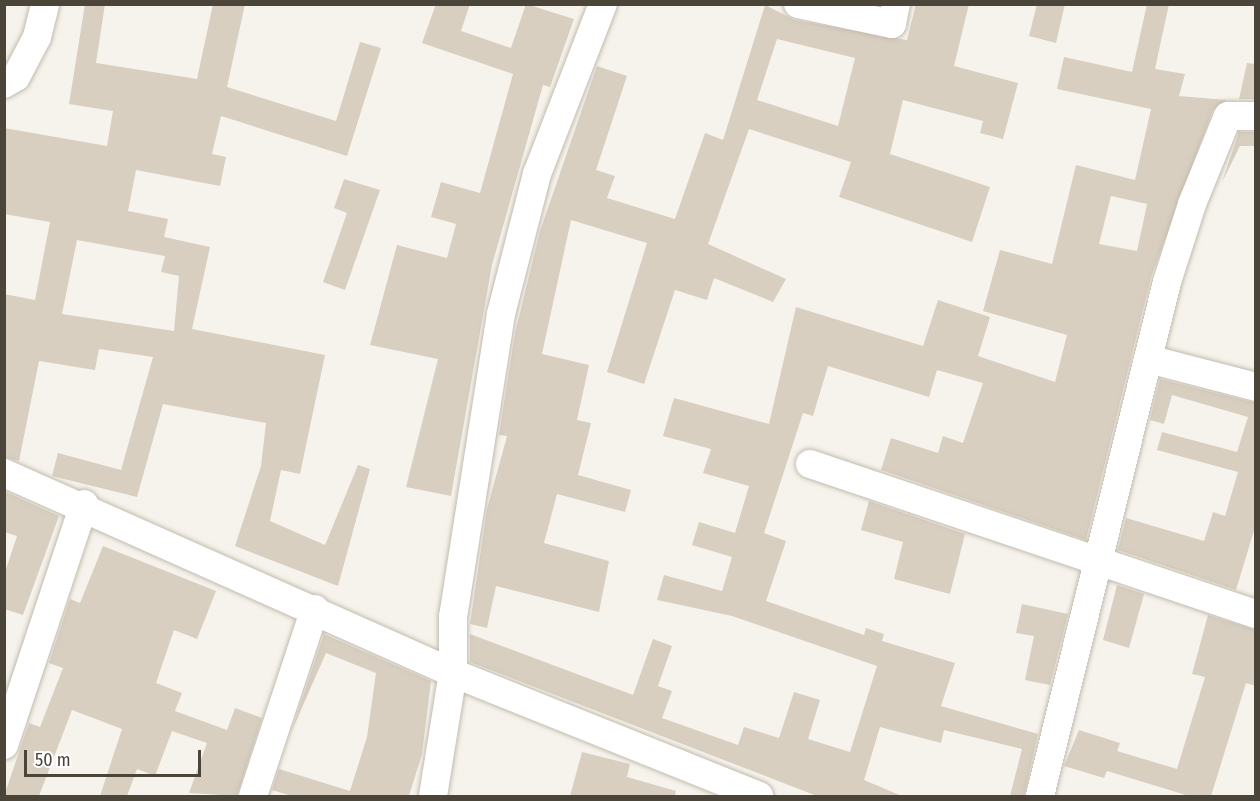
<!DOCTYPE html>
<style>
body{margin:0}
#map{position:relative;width:1260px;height:801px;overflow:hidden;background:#f6f3ec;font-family:"Fira Sans Condensed",sans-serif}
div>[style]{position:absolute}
.building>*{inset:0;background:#d8cfc1}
.roads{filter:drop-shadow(0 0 2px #c2bbae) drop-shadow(0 0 2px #c2bbae)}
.minor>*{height:28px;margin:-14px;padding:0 14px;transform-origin:14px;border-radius:14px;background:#fff}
span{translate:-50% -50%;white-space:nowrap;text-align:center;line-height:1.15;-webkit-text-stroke:5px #fff;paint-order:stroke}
.frame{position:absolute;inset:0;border:6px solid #4b4439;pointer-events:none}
.scale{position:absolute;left:24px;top:750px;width:177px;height:27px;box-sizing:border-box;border:3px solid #4b4439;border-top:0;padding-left:8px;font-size:18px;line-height:21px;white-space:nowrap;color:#4b4439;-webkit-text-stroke:4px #fff;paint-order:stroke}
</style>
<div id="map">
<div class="building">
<div style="clip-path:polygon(evenodd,85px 4px,105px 4px,96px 63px,197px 79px,213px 4px,245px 4px,227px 87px,336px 121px,360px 42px,381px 48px,347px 156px,221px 116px,212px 154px,226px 157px,220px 186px,136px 170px,128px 211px,168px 219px,164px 237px,210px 247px,192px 329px,325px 355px,300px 474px,281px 470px,270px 521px,325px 545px,358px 465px,370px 469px,338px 586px,235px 546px,261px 466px,266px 423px,163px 404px,137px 497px,52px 476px,58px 453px,121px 470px,153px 357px,99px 349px,95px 370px,39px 361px,19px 461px,4px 457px,4px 294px,35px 300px,50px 222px,4px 214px,4px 128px,107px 146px,113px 111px,69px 104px,85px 4px,77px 240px,165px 256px,161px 272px,179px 276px,174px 331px,62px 314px,77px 240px)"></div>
<div style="clip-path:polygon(436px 4px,470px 4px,461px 31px,511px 48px,526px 4px,574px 19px,550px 87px,543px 85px,492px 265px,451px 496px,406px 487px,438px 359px,370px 345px,397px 245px,447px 258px,456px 224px,431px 217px,441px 182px,480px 193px,513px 74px,422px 43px)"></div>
<div style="clip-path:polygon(evenodd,916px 4px,969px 4px,954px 66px,1018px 83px,1003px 139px,980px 133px,983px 121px,903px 100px,890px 154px,990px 187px,972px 242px,839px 197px,851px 162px,749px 129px,708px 244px,786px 279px,773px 302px,714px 278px,707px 300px,675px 290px,644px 384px,607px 372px,647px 243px,571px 220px,542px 354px,589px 365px,577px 420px,591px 423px,578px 475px,631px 490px,625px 512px,557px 494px,544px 543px,609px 561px,599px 612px,496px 586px,487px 628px,470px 624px,487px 509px,507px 436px,499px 435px,515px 333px,540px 231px,597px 66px,627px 76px,596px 170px,615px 176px,607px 198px,675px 219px,705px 133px,723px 140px,765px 5px,795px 20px,907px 40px,916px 4px,777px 39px,855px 58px,838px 126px,757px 100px,777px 39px)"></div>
<div style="clip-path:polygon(1037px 4px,1065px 4px,1056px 43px,1029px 36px)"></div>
<div style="clip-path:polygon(evenodd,1147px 4px,1169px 4px,1155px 69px,1185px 74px,1179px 96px,1227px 100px,1213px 110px,1151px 277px,1086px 540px,881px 470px,891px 438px,938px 453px,943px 436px,963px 443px,983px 383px,937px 370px,929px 397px,828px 366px,813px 416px,803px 413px,764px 533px,786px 541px,766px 601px,864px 635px,866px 628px,884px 634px,882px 641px,955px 663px,941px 706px,1038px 734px,1024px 796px,1010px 796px,1022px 749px,944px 730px,941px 743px,880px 727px,864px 780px,902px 796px,817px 796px,470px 662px,470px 634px,633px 695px,653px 639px,672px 646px,658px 686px,672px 691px,662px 718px,738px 745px,744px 727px,779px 738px,794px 692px,820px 700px,808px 739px,850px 752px,877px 666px,732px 616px,657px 600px,664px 575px,722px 591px,732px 557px,692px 545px,699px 522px,735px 533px,749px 486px,703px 473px,711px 449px,663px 436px,674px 398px,769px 424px,796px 307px,923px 346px,938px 300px,990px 317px,978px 356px,1055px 382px,1067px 335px,983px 311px,1000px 250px,1052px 264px,1076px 165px,1135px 180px,1151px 109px,1057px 89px,1064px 57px,1132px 72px,1147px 4px,1111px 196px,1147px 204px,1137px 251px,1099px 244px,1111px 196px)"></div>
<div style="clip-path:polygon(1247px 63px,1256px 64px,1256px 99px,1239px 99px)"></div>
<div style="clip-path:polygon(1239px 132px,1256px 132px,1256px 146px,1240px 146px,1222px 182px)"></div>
<div style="clip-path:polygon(344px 179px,380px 190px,345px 290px,323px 282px,347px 213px,334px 208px)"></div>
<div style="clip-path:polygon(1160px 379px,1256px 403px,1256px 524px,1236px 590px,1118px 550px,1126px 518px,1204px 541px,1213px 512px,1225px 516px,1238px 472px,1157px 450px,1162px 432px,1237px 452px,1248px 417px,1172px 395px,1164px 424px,1150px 420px)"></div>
<div style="clip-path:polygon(4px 491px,59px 516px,23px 615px,4px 609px,4px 575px,17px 536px,4px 532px)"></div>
<div style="clip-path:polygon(869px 501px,965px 534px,950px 594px,894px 579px,903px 542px,861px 530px)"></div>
<div style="clip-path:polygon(103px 546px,216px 591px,197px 639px,174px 630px,156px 683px,182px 693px,175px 711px,227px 730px,235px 708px,262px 718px,237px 796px,189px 793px,207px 743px,172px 731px,155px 776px,137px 769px,127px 796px,100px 796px,122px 729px,72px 710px,39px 796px,4px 796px,29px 723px,40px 727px,63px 668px,49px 663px,70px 599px,80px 603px)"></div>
<div style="clip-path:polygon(1117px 585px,1144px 594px,1129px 648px,1103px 640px)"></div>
<div style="clip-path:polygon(1022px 604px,1068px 614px,1050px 685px,1025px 680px,1034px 636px,1016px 633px)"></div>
<div style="clip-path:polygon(1208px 615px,1256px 630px,1256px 686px,1246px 683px,1211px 796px,1189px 796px,1107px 771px,1104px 778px,1064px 766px,1079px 730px,1120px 743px,1117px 751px,1177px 769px,1205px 677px,1192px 674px)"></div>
<div style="clip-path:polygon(324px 634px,431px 681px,422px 754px,409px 796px,292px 796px,272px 790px,279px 769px,350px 791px,367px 737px,376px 673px,326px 653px,292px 730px)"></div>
<div style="clip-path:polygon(582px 752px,630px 764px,627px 777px,676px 791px,675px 796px,570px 796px)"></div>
</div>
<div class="roads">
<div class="minor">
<div style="left:798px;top:4px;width:96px;rotate:12deg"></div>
<div style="left:892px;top:24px;width:20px;rotate:-79deg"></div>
<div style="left:4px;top:84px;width:14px;rotate:-30deg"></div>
<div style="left:16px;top:77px;width:45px;rotate:-62.3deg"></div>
<div style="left:37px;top:37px;width:34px;rotate:-76deg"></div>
<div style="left:1148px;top:359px;width:112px;rotate:14.5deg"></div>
<div style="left:810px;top:464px;width:471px;rotate:18.6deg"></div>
<div style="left:4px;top:473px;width:492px;rotate:24deg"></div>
<div style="left:453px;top:673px;width:330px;rotate:21.9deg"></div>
<div style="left:4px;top:745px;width:254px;rotate:-71.6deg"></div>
<div style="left:253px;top:796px;width:197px;rotate:-71.7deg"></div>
<div style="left:433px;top:796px;width:125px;rotate:-80.8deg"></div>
<div style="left:453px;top:673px;width:56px;rotate:-90deg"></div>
<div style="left:453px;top:617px;width:307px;rotate:-81deg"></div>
<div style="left:501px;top:314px;width:145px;rotate:-75.6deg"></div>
<div style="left:537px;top:174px;width:182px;rotate:-68.8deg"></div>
<div style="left:1040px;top:796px;width:529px;rotate:-76.12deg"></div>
<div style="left:1167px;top:282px;width:82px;rotate:-72.2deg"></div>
<div style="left:1192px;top:204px;width:95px;rotate:-67.8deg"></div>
<div style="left:1228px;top:116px;width:28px"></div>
</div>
</div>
<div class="frame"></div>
<div class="scale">50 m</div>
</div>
